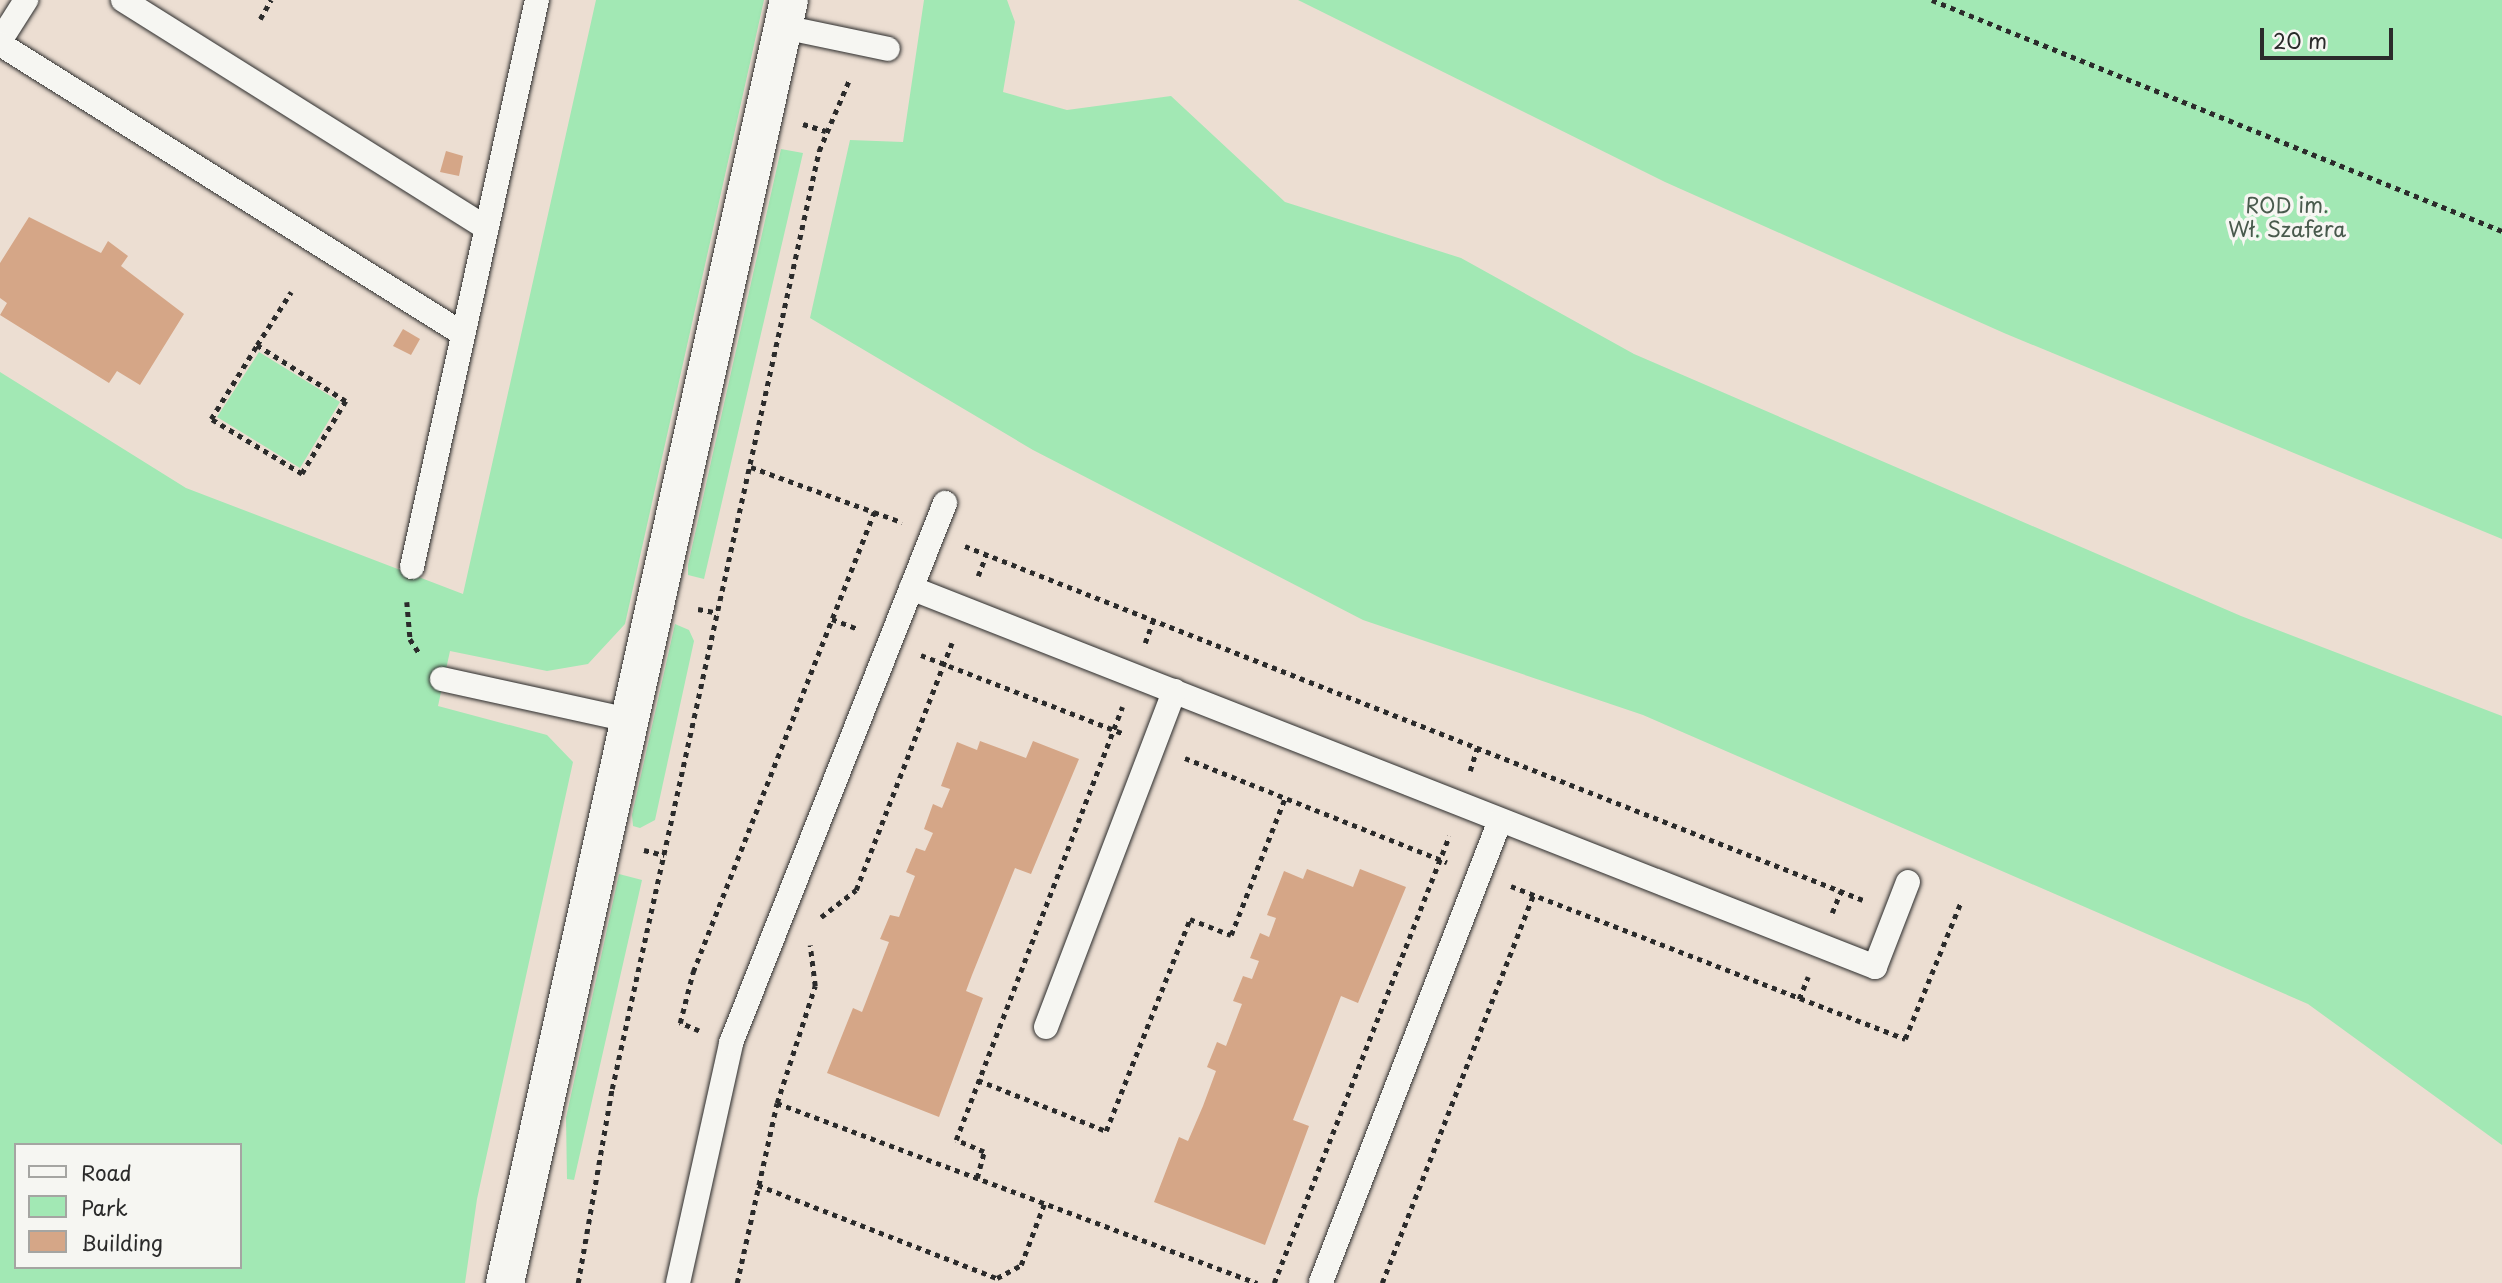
<!DOCTYPE html>
<meta charset="utf-8">
<style>
body{margin:0}
#map{position:relative;width:2502px;height:1283px;overflow:hidden;background:#ecded2;font-family:"Playpen Sans",sans-serif}
div>[style]{position:absolute}
.green>*{inset:0;background:#a2e8b4}
.building>*{inset:0;background:#d5a687}
.path>*{height:4.5px;margin-top:-2.25px;transform-origin:0;background:repeating-linear-gradient(90deg,#2b2b2b 0 5px,transparent 0 10px)}
.roads{filter:drop-shadow(0 0 2px #2b2b2b) drop-shadow(0 0 2px #2b2b2b)}
.lane>*{height:24px;margin:-12px;padding:0 12px;transform-origin:12px;border-radius:12px;background:#f6f6f2}
.street>*{height:38px;margin:-19px;padding:0 19px;transform-origin:19px;border-radius:19px;background:#f6f6f2}
span{translate:-50% -50%;white-space:nowrap;text-align:center;line-height:1.15;-webkit-text-stroke:7px #f6f6f2;paint-order:stroke}
.park-label{font-size:21px;color:#495a4d}
.legend{position:absolute;left:14px;top:1143px;width:228px;height:126px;box-sizing:border-box;background:#f6f6f2;border:2px solid #a5a5a2;margin:0;padding:9px 12px;list-style:none;font-size:21px;color:#2b2b2b}
.legend li{display:flex;align-items:center;gap:14px;height:35px}
.legend b{width:35px;border:2px solid #a5a5a2}
.scale{position:absolute;left:2260px;top:28px;width:133px;height:32px;box-sizing:border-box;border:4px solid #2b2b2b;border-top:0;padding-left:9px;font-size:21px;line-height:24px;white-space:nowrap;color:#2b2b2b;-webkit-text-stroke:5px #f6f6f2;paint-order:stroke}
</style>
<div id="map">
<div class="green">
<div style="clip-path:polygon(evenodd,596px 0,764px 0,625px 624px,588px 664px,547px 671px,450px 651px,438px 706px,547px 735px,573px 762px,477px 1199px,465px 1283px,0 1283px,0 372px,186px 488px,463px 594px,596px 0,16px 1145px,240px 1145px,240px 1267px,16px 1267px,16px 1145px)"></div>
<div style="clip-path:polygon(924px 0,1007px 0,1015px 22px,1003px 92px,1067px 110px,1171px 96px,1285px 202px,1461px 258px,1634px 354px,2241px 616px,2502px 716px,2502px 1145px,2308px 1004px,1643px 715px,1363px 620px,1033px 450px,810px 318px,850px 140px,903px 142px)"></div>
<div style="clip-path:polygon(1298px 0,2502px 0,2502px 539px,2004px 333px,1665px 182px)"></div>
<div style="clip-path:polygon(781px 149px,803px 153px,704px 579px,688px 575px,688px 565px)"></div>
<div style="clip-path:polygon(259px 352px,340px 402px,300px 468px,217px 417px)"></div>
<div style="clip-path:polygon(675px 624px,689px 630px,694px 641px,655px 820px,640px 828px,633px 826px,632px 815px)"></div>
<div style="clip-path:polygon(619px 874px,642px 880px,574px 1180px,567px 1179px,566px 1118px)"></div>
</div>
<div class="building">
<div style="clip-path:polygon(446px 151px,463px 156px,459px 176px,440px 172px)"></div>
<div style="clip-path:polygon(29px 217px,101px 253px,108px 241px,128px 256px,121px 266px,184px 314px,140px 385px,117px 371px,109px 383px,0 315px,7px 303px,0 298px,0 263px)"></div>
<div style="clip-path:polygon(403px 329px,420px 339px,411px 355px,393px 346px)"></div>
<div style="clip-path:polygon(980px 741px,1026px 758px,1033px 741px,1079px 759px,1031px 874px,1015px 868px,972px 975px,966px 991px,983px 998px,939px 1117px,827px 1073px,853px 1008px,862px 1012px,889px 942px,880px 939px,890px 915px,899px 917px,915px 876px,906px 872px,916px 848px,925px 851px,933px 833px,924px 829px,933px 804px,942px 808px,950px 789px,941px 786px,957px 742px,977px 750px)"></div>
<div style="clip-path:polygon(1307px 869px,1353px 887px,1360px 869px,1406px 887px,1358px 1003px,1341px 996px,1293px 1120px,1309px 1126px,1265px 1245px,1154px 1202px,1179px 1137px,1188px 1141px,1203px 1106px,1216px 1071px,1207px 1067px,1217px 1042px,1226px 1046px,1242px 1004px,1233px 1001px,1243px 976px,1252px 979px,1259px 961px,1250px 958px,1260px 933px,1269px 937px,1276px 918px,1267px 915px,1284px 871px,1303px 879px)"></div>
</div>
<div class="path">
<div style="left:1932px;top:0;width:615px;rotate:22.06deg"></div>
<div style="left:260px;top:19px;width:22px;rotate:-60deg"></div>
<div style="left:803px;top:124px;width:24px;rotate:17deg"></div>
<div style="left:257px;top:345px;width:105px;rotate:32.2deg"></div>
<div style="left:346px;top:401px;width:85px;rotate:121.1deg"></div>
<div style="left:302px;top:474px;width:106px;rotate:-148.9deg"></div>
<div style="left:211px;top:419px;width:87px;rotate:-58.1deg"></div>
<div style="left:257px;top:345px;width:63px;rotate:-57.3deg"></div>
<div style="left:751px;top:467px;width:131px;rotate:20.1deg"></div>
<div style="left:965px;top:546px;width:965px;rotate:21.51deg"></div>
<div style="left:978px;top:576px;width:22px;rotate:-69deg"></div>
<div style="left:407px;top:602px;width:37px;rotate:85deg"></div>
<div style="left:410px;top:639px;width:17px;rotate:57deg"></div>
<div style="left:698px;top:609px;width:20px;rotate:11deg"></div>
<div style="left:832px;top:619px;width:28px;rotate:21deg"></div>
<div style="left:1145px;top:643px;width:23px;rotate:-70deg"></div>
<div style="left:921px;top:655px;width:216px;rotate:21.2deg"></div>
<div style="left:1185px;top:758px;width:282px;rotate:21.7deg"></div>
<div style="left:1470px;top:771px;width:24px;rotate:-73deg"></div>
<div style="left:644px;top:850px;width:21px;rotate:14deg"></div>
<div style="left:1511px;top:886px;width:423px;rotate:21.2deg"></div>
<div style="left:1905px;top:1039px;width:146px;rotate:-67.8deg"></div>
<div style="left:1832px;top:913px;width:24px;rotate:-68deg"></div>
<div style="left:821px;top:917px;width:44px;rotate:-37.6deg"></div>
<div style="left:856px;top:890px;width:265px;rotate:-68.8deg"></div>
<div style="left:1799px;top:999px;width:24px;rotate:-68deg"></div>
<div style="left:699px;top:1031px;width:21px;rotate:-157deg"></div>
<div style="left:680px;top:1023px;width:53px;rotate:-75.7deg"></div>
<div style="left:693px;top:972px;width:494px;rotate:-68.5deg"></div>
<div style="left:874px;top:512px;width:30px;rotate:20deg"></div>
<div style="left:978px;top:1080px;width:138px;rotate:21.7deg"></div>
<div style="left:1106px;top:1131px;width:228px;rotate:-68.4deg"></div>
<div style="left:1190px;top:919px;width:44px;rotate:21.3deg"></div>
<div style="left:1231px;top:935px;width:147px;rotate:-68.5deg"></div>
<div style="left:777px;top:1103px;width:513px;rotate:20.56deg"></div>
<div style="left:977px;top:1178px;width:27px;rotate:-75deg"></div>
<div style="left:984px;top:1152px;width:30px;rotate:-157deg"></div>
<div style="left:956px;top:1140px;width:464px;rotate:-69deg"></div>
<div style="left:758px;top:1185px;width:256px;rotate:21.3deg"></div>
<div style="left:997px;top:1278px;width:27px;rotate:-28deg"></div>
<div style="left:1021px;top:1265px;width:65px;rotate:-69.3deg"></div>
<div style="left:578px;top:1283px;width:197px;rotate:-80.1deg"></div>
<div style="left:612px;top:1089px;width:961px;rotate:-77.56deg"></div>
<div style="left:819px;top:151px;width:79px;rotate:-67deg"></div>
<div style="left:737px;top:1283px;width:184px;rotate:-77.5deg"></div>
<div style="left:777px;top:1103px;width:123px;rotate:-72deg"></div>
<div style="left:815px;top:986px;width:41px;rotate:-97deg"></div>
<div style="left:1274px;top:1283px;width:480px;rotate:-68.6deg"></div>
<div style="left:1382px;top:1283px;width:418px;rotate:-68.7deg"></div>
</div>
<div class="roads">
<div class="lane">
<div style="left:123px;top:0;width:429px;rotate:32.1deg"></div>
<div style="left:783px;top:27px;width:107px;rotate:11.8deg"></div>
<div style="left:0;top:41px;width:49px;rotate:-57.6deg"></div>
<div style="left:0;top:44px;width:546px;rotate:32.06deg"></div>
<div style="left:412px;top:567px;width:581px;rotate:-77.57deg"></div>
<div style="left:911px;top:588px;width:1036px;rotate:21.46deg"></div>
<div style="left:1875px;top:967px;width:91px;rotate:-68.8deg"></div>
<div style="left:442px;top:679px;width:191px;rotate:12.4deg"></div>
<div style="left:1046px;top:1027px;width:360px;rotate:-69.1deg"></div>
<div style="left:1321px;top:1282px;width:495px;rotate:-68.8deg"></div>
<div style="left:678px;top:1283px;width:246px;rotate:-77.5deg"></div>
<div style="left:731px;top:1043px;width:581px;rotate:-68.38deg"></div>
</div>
<div class="street">
<div style="left:505px;top:1283px;width:1314px;rotate:-77.52deg"></div>
</div>
</div>
<div class="park-label">
<span style="left:2287px;top:216px">ROD im.<br>Wł. Szafera</span>
</div>
<ul class="legend">
<li><b style="height:9px;background:#f6f6f2"></b>Road</li>
<li><b style="height:19px;background:#a2e8b4"></b>Park</li>
<li><b style="height:19px;background:#d5a687"></b>Building</li>
</ul>
<div class="scale">20 m</div>
</div>
